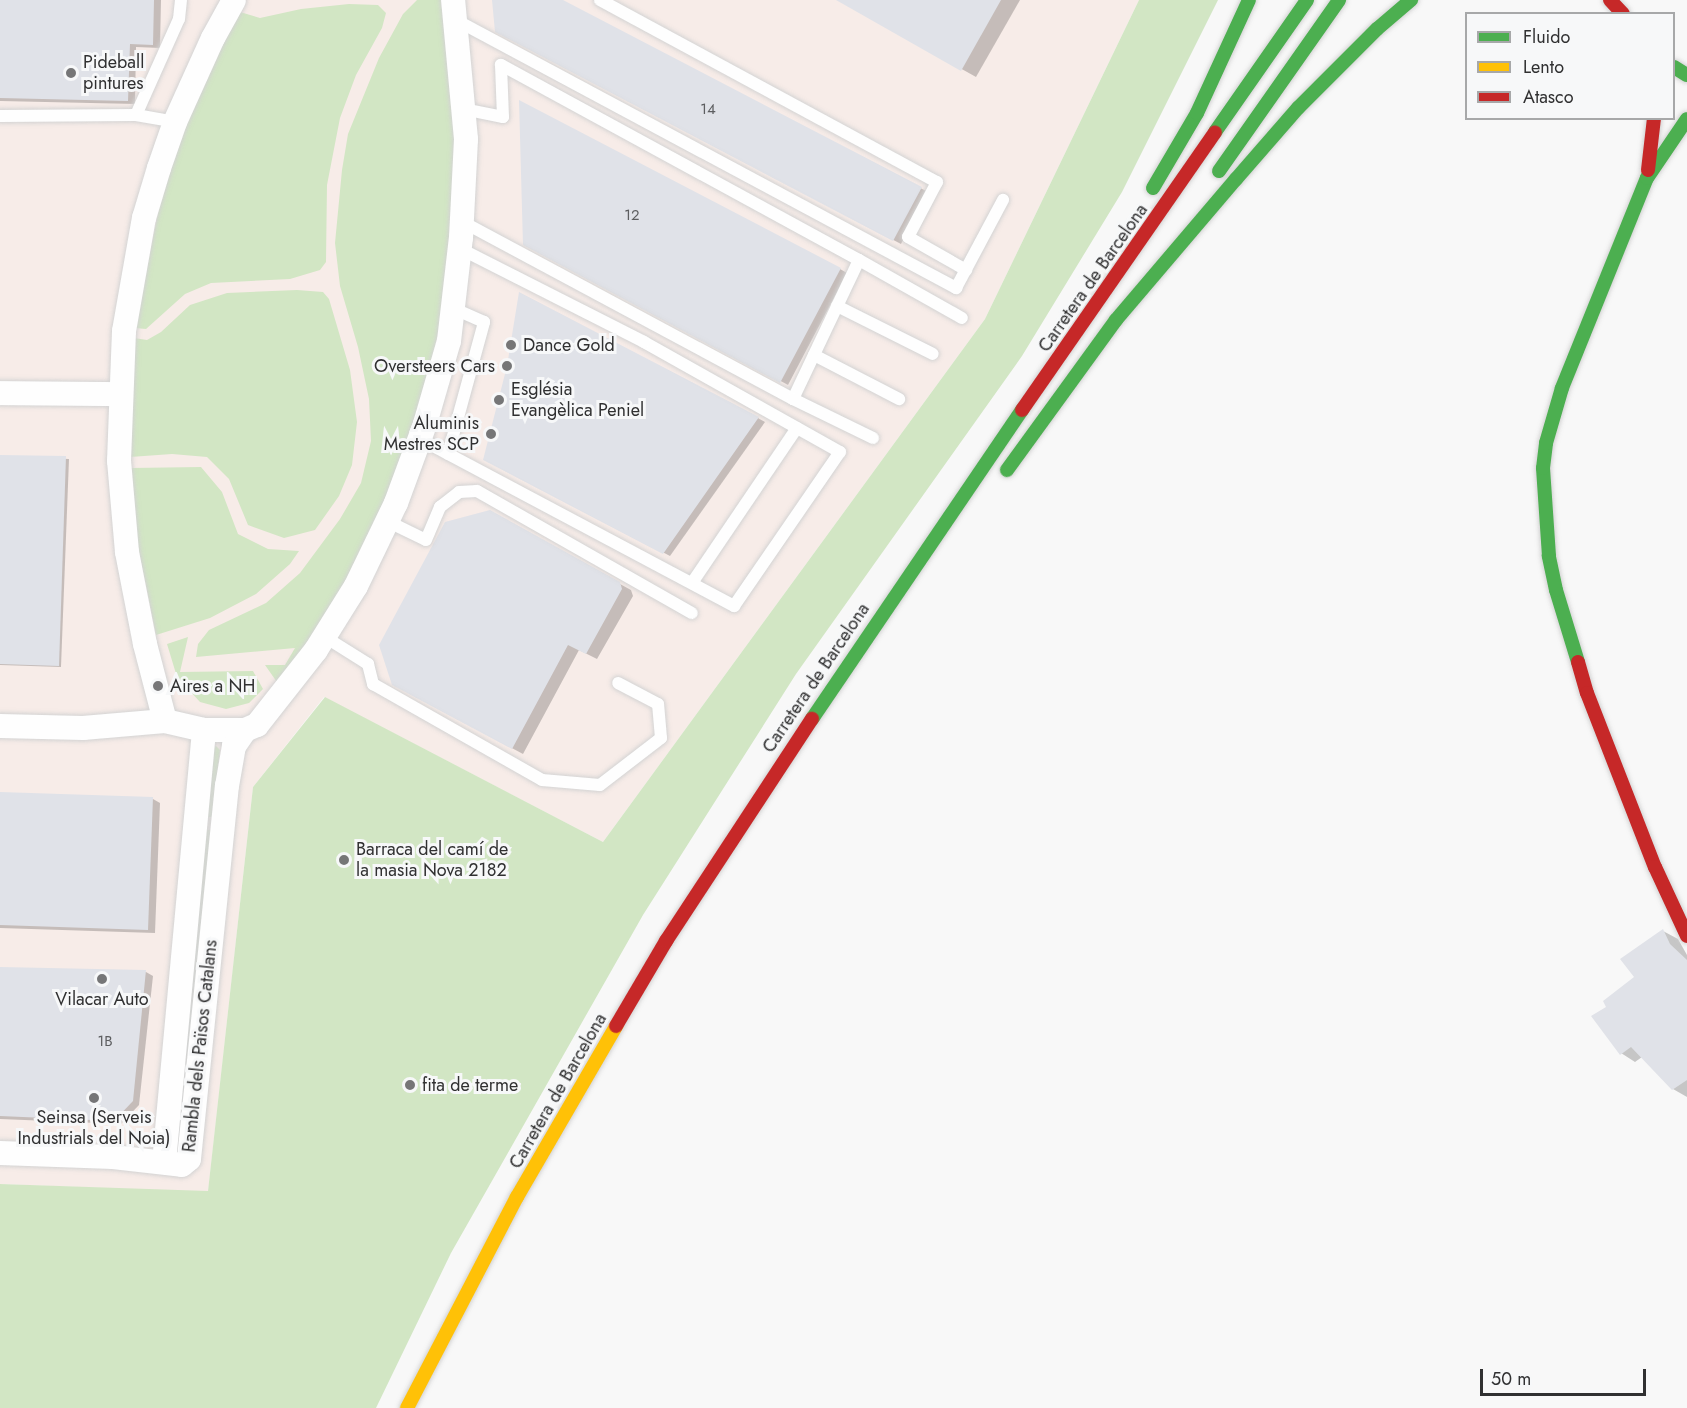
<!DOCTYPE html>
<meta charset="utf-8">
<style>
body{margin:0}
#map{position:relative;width:1687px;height:1408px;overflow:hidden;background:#f8f8f8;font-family:Jost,sans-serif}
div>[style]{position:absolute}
.industrial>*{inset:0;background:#f7ece8}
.green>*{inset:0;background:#d2e6c4}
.shadow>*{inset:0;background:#0003}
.building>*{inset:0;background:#e0e2e8}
.roads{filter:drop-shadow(0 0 2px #d3d3d3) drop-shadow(0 0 2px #d3d3d3)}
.lane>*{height:12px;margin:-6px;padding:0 6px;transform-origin:6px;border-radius:6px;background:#fefefe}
.street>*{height:24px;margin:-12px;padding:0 12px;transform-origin:12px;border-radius:12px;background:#fefefe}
.fast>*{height:14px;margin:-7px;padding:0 7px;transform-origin:7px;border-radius:7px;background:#4caf50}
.slow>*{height:14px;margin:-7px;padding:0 7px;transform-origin:7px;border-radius:7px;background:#ffc107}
.jam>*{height:14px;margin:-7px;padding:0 7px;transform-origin:7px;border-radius:7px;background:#c62828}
.dots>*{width:16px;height:16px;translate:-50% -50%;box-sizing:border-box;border:3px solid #f7f8f9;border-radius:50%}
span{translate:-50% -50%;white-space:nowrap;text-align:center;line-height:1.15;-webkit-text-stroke:6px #f7f8f9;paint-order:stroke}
.number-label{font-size:15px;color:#5d5e60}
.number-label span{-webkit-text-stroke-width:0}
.poi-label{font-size:18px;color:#303031}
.left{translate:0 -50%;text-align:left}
.right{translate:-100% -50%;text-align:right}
.street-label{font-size:18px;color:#303031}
.legend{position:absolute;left:1465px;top:12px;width:210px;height:108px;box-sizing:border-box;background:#f7f8f9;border:2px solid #a7a8a9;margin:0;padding:8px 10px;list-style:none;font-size:18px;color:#303031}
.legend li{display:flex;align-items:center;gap:12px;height:30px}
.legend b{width:30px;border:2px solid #a7a8a9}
.scale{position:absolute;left:1480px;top:1369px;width:166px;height:27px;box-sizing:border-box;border:3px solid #303031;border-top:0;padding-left:8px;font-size:18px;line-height:21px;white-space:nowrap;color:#303031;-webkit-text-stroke:4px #f7f8f9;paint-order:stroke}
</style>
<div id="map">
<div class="industrial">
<div style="clip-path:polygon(0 0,1139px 0,985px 319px,603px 842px,324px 697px,253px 787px,208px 1192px,0 1184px)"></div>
</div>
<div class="green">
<div style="clip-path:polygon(417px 0,441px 0,456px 142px,444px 306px,428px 378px,386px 502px,348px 580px,279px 685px,265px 665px,285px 665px,295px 648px,196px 657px,198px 644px,209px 630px,266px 603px,300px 573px,340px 519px,361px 483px,371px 441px,369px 399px,358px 347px,340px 286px,335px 243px,342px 170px,348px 134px,379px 58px,403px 14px)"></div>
<div style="clip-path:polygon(1139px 0,1218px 0,1122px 192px,1022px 356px,796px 674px,643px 915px,451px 1253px,376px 1408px,0 1408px,0 1184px,208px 1191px,253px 787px,325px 697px,603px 842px,985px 319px)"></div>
<div style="clip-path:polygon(349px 4px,378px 5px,386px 13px,382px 28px,356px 75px,340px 118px,327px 185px,326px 262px,320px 270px,290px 279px,211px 283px,185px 294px,146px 329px,135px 328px,165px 178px,204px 81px,240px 12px,260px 18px,301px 9px)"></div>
<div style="clip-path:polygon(297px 290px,323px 292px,329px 299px,350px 370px,357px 422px,352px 465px,339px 496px,315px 530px,284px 538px,248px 525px,229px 479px,207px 457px,172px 454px,130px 457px,134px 338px,147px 340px,161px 332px,190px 305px,227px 293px)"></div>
<div style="clip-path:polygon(201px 467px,222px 492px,238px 534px,268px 549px,299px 551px,290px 564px,256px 594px,210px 618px,156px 635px,137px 542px,131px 468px)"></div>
<div style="clip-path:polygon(188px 637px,180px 672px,253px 671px,263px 689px,249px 703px,226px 709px,200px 702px,177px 677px,167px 644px)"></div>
<div style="clip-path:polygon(216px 746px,220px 750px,213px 817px,205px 817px,211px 750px)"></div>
<div style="clip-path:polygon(204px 830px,211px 830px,186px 1092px,179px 1091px)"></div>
</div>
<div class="shadow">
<div style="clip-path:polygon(0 0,161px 0,160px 48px,136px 47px,135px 104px,0 101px)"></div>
<div style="clip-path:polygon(494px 0,560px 0,928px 192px,901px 244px,504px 35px)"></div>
<div style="clip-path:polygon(838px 0,1020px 0,976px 77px)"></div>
<div style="clip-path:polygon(524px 244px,840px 269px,847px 273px,788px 385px)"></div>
<div style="clip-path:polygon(758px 418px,765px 422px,670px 556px,492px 463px)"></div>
<div style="clip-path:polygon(0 456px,69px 459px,61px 667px,0 665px)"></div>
<div style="clip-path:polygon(489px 512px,631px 590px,633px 596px,597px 659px,579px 650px,523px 754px,405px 691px)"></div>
<div style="clip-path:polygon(0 793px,153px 799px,160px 803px,155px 933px,0 928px)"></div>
<div style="clip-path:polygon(1663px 931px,1678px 939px,1687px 955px,1687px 1097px,1673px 1089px,1642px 1057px,1635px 1062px,1621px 1053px,1608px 1008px,1636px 978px)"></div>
<div style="clip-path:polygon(0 968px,146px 972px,153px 976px,139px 1105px,121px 1124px,0 1119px)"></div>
</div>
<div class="building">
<div style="clip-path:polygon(0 0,154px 0,153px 45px,130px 44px,128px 101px,0 98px)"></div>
<div style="clip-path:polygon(492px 0,563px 0,922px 187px,893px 241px,495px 32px)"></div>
<div style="clip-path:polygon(836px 0,1001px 0,961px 71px)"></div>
<div style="clip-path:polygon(519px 100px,841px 268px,780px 383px,523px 245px)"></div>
<div style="clip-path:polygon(519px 292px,759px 417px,663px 554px,483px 460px,507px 366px)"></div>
<div style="clip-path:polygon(0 455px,66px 456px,59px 666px,0 664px)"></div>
<div style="clip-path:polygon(490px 510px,620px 582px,622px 589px,586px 654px,568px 645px,512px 749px,392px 685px,379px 645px,445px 522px)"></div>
<div style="clip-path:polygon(0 792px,153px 797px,148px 930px,0 925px)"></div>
<div style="clip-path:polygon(1663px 929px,1670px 944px,1687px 960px,1687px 1080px,1672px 1090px,1631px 1047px,1620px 1055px,1591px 1016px,1606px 1007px,1603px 1001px,1634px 977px,1620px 959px)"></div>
<div style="clip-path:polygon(0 967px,146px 970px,133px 1101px,114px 1121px,0 1116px)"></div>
</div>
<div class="roads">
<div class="lane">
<div style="left:600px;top:0;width:383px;rotate:28.4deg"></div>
<div style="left:937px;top:182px;width:62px;rotate:117.8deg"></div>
<div style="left:908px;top:237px;width:67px;rotate:29.6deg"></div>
<div style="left:454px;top:19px;width:570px;rotate:28.18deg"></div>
<div style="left:956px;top:288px;width:100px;rotate:-61.9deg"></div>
<div style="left:136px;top:115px;width:40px;rotate:10deg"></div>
<div style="left:0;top:116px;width:136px;rotate:-0.4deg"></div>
<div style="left:136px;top:115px;width:105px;rotate:-65.9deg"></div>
<div style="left:179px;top:19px;width:19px;rotate:-84deg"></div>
<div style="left:461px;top:221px;width:377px;rotate:28.2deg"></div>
<div style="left:793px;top:399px;width:154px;rotate:-64.6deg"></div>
<div style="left:859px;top:260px;width:408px;rotate:-151.4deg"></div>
<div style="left:501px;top:65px;width:52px;rotate:87.8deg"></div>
<div style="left:503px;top:117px;width:41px;rotate:-168.7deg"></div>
<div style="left:859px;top:260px;width:118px;rotate:29.4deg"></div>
<div style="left:837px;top:306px;width:107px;rotate:26.6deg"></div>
<div style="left:814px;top:355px;width:96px;rotate:27.4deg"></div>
<div style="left:793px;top:399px;width:89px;rotate:26deg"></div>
<div style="left:420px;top:439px;width:356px;rotate:28deg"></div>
<div style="left:734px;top:606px;width:187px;rotate:-55.5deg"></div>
<div style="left:840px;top:452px;width:225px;rotate:-150.7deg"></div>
<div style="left:644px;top:342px;width:208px;rotate:-153.1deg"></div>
<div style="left:448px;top:454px;width:137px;rotate:-74.7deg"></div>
<div style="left:484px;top:322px;width:34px;rotate:-156deg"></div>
<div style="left:387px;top:521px;width:43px;rotate:26deg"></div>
<div style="left:426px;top:540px;width:36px;rotate:-67deg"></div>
<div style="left:440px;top:507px;width:24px;rotate:-38deg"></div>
<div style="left:459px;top:492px;width:18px;rotate:-3deg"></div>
<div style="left:477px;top:491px;width:247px;rotate:29.6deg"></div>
<div style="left:692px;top:583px;width:187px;rotate:-55.9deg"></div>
<div style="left:325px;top:637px;width:51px;rotate:32.1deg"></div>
<div style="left:368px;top:664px;width:21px;rotate:76deg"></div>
<div style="left:373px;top:684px;width:194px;rotate:29.6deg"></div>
<div style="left:542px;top:780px;width:58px;rotate:4.9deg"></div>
<div style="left:600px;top:785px;width:77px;rotate:-37.6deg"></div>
<div style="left:661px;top:738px;width:34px;rotate:-95deg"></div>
<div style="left:658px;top:704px;width:45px;rotate:-152.3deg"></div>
</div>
<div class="street">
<div style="left:0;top:393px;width:119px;rotate:0.5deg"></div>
<div style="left:165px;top:721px;width:80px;rotate:-104.6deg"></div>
<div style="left:145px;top:644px;width:94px;rotate:-101.1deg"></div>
<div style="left:127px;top:552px;width:91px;rotate:-95deg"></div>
<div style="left:119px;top:461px;width:130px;rotate:-87.8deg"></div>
<div style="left:124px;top:331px;width:115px;rotate:-80deg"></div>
<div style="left:144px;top:218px;width:52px;rotate:-73.3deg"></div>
<div style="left:159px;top:168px;width:49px;rotate:-70.8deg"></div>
<div style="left:175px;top:122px;width:92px;rotate:-65.7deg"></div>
<div style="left:213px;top:38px;width:43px;rotate:-61.1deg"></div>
<div style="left:0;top:726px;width:83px;rotate:1.4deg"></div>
<div style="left:83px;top:728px;width:82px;rotate:-4.9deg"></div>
<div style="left:165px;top:721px;width:40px;rotate:13deg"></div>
<div style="left:204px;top:730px;width:41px"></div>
<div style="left:245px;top:730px;width:13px;rotate:-23deg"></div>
<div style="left:257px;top:725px;width:95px;rotate:-51.8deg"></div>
<div style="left:316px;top:650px;width:75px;rotate:-58deg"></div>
<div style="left:356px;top:586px;width:92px;rotate:-64.3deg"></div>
<div style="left:396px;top:503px;width:84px;rotate:-69.8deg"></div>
<div style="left:425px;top:424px;width:86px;rotate:-73.9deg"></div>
<div style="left:449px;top:341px;width:104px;rotate:-83.4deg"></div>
<div style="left:461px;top:238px;width:99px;rotate:-87.1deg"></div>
<div style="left:466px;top:139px;width:140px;rotate:-95.3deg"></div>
<div style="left:0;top:1153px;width:113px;rotate:2deg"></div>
<div style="left:113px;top:1157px;width:69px;rotate:6.6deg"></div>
<div style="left:182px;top:1165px;width:9px;rotate:-41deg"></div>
<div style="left:189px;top:1159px;width:375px;rotate:-84.2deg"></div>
<div style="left:227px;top:786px;width:41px;rotate:-80.1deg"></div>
<div style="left:234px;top:746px;width:19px;rotate:-55deg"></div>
<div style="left:164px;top:1162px;width:434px;rotate:-84.7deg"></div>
</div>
<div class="fast">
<div style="left:1674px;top:67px;width:15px;rotate:32deg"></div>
<div style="left:1215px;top:132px;width:161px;rotate:-55.1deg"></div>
<div style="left:1219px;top:171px;width:209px;rotate:-54.9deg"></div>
<div style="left:1153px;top:188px;width:87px;rotate:-59.6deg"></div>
<div style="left:1197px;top:113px;width:124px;rotate:-65.3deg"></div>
<div style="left:1007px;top:470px;width:185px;rotate:-54deg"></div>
<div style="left:1116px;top:320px;width:185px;rotate:-49.6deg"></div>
<div style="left:1236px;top:179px;width:94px;rotate:-48.9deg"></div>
<div style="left:1298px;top:108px;width:112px;rotate:-45deg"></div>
<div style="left:1377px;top:29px;width:45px;rotate:-40.5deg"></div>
<div style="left:1578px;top:662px;width:75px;rotate:-107deg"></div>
<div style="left:1556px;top:590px;width:35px;rotate:-102deg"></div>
<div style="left:1549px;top:556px;width:88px;rotate:-93.9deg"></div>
<div style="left:1543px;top:468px;width:25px;rotate:-83deg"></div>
<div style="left:1546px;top:443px;width:57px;rotate:-73.8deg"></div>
<div style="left:1562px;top:388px;width:227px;rotate:-68deg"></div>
<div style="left:1647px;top:178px;width:71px;rotate:-55.9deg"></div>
<div style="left:812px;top:719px;width:374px;rotate:-55.8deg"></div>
</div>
<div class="slow">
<div style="left:407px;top:1408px;width:238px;rotate:-62.5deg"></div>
<div style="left:517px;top:1197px;width:198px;rotate:-59.9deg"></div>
</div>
<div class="jam">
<div style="left:1610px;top:0;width:19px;rotate:47deg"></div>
<div style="left:1648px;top:170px;width:52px;rotate:-83.4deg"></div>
<div style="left:1022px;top:410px;width:338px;rotate:-55.2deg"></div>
<div style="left:1578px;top:662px;width:32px;rotate:74deg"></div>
<div style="left:1587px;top:693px;width:187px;rotate:68.7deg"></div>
<div style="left:1655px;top:867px;width:76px;rotate:65.1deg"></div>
<div style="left:616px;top:1026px;width:99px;rotate:-59.5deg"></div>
<div style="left:666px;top:941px;width:266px;rotate:-56.7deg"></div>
</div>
</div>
<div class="dots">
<div style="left:71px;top:73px;background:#767677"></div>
<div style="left:511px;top:345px;background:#767677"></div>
<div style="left:507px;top:366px;background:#767677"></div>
<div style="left:499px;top:400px;background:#767677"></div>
<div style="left:491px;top:434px;background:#767677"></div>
<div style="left:158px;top:686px;background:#767677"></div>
<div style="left:344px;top:860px;background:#767677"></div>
<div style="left:102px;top:979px;background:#767677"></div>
<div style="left:410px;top:1085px;background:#767677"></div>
<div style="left:94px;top:1098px;background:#767677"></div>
</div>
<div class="number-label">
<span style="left:708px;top:110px">14</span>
<span style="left:632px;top:216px">12</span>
<span style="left:105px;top:1042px">1B</span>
</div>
<div class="poi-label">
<span class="left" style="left:83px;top:73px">Pideball<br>pintures</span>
<span class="left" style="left:523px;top:345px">Dance Gold</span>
<span class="right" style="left:495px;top:366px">Oversteers Cars</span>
<span class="left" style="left:511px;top:400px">Església<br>Evangèlica Peniel</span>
<span class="right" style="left:479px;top:434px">Aluminis<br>Mestres SCP</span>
<span class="left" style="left:170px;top:686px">Aires a NH</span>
<span class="left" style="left:356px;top:860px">Barraca del camí de<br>la masia Nova 2182</span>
<span style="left:102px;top:999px">Vilacar Auto</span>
<span class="left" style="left:422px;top:1085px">fita de terme</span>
<span style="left:94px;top:1128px">Seinsa (Serveis<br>Industrials del Noia)</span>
</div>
<div class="street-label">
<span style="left:1093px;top:278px;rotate:-55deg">Carretera de Barcelona</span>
<span style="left:816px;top:678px;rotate:-56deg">Carretera de Barcelona</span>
<span style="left:200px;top:1046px;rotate:-84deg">Rambla dels Països Catalans</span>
<span style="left:558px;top:1091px;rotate:-60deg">Carretera de Barcelona</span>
</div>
<ul class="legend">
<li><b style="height:8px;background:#4caf50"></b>Fluido</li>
<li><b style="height:8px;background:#ffc107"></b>Lento</li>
<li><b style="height:8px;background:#c62828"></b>Atasco</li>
</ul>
<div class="scale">50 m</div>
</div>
